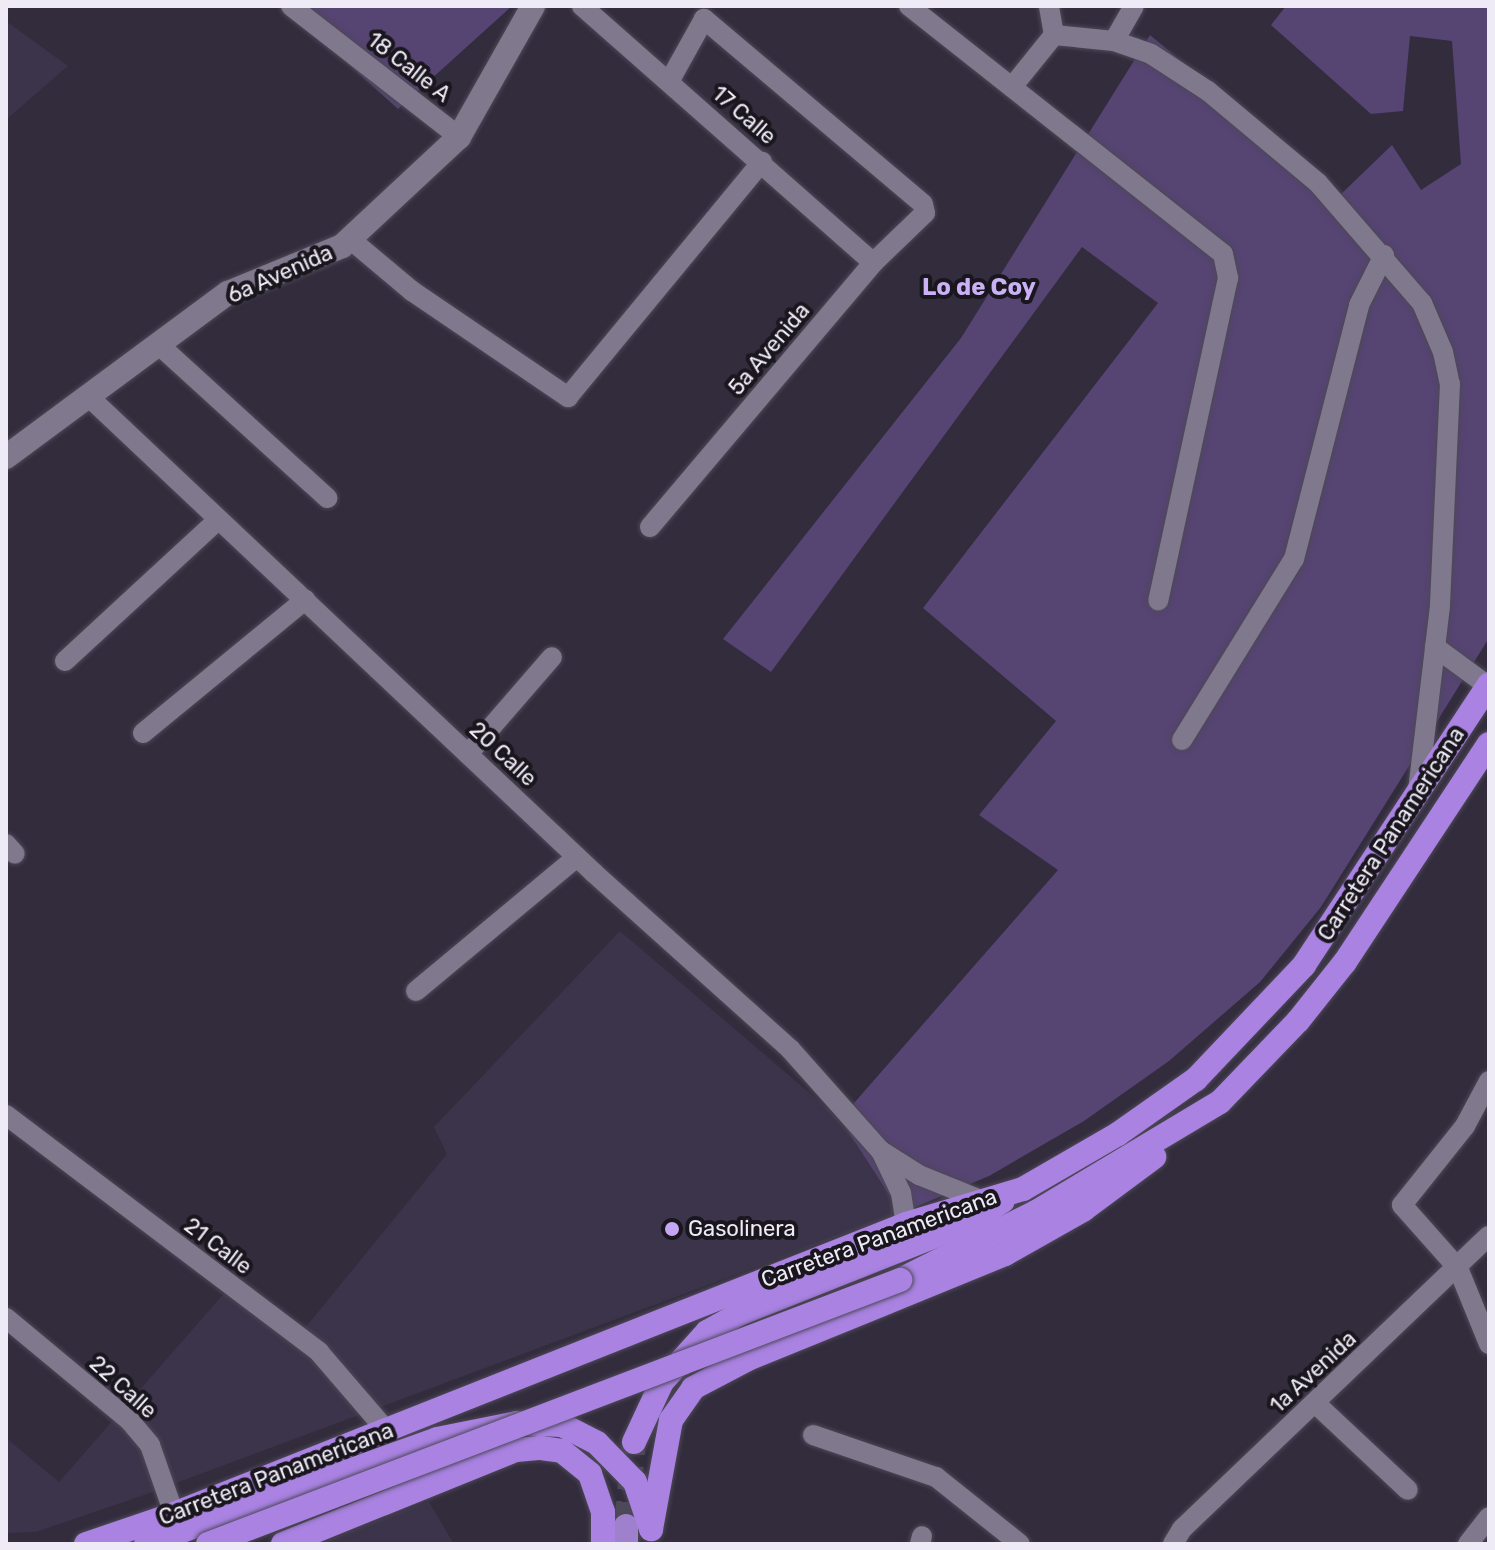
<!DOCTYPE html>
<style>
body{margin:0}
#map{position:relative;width:1495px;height:1550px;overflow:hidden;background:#322c3d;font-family:Rubik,sans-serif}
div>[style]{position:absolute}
.built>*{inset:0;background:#3c344a}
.green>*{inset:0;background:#564473}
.trunk-tunnel>*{height:24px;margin-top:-12px;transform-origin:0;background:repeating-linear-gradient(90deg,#4e4959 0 24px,transparent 0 36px)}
.roads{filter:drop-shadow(0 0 2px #4d4856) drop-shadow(0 0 2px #4d4856)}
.minor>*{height:20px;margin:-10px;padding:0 10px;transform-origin:10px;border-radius:10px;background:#80798d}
.tertiary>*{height:24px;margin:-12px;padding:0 12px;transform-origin:12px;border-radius:12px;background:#80798d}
.primary>*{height:24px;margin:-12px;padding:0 12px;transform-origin:12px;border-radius:12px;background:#9f80cd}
.trunk>*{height:24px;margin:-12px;padding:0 12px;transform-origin:12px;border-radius:12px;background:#a982e2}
.bridges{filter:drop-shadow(0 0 2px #4d4856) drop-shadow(0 0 2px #4d4856)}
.trunk-bridge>*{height:24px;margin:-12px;padding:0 12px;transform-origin:12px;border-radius:12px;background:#a982e2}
.dots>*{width:22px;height:22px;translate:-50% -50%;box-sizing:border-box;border:4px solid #19161e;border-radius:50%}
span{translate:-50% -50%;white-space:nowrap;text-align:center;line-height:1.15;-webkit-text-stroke:8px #19161e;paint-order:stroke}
.street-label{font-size:22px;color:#efebf6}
.poi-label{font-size:22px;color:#efebf6}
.left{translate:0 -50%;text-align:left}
.neighbourhood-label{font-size:24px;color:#cab1f6;font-weight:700}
.frame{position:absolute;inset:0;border:8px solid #efebf6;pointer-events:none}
</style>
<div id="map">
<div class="built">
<div style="clip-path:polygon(6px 21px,68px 66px,6px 120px)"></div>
<div style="clip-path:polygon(620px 931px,840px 1119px,901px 1213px,144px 1495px,36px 1532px,6px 1533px,6px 1438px,59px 1482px,227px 1290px,292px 1344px,447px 1154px,434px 1127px)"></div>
<div style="clip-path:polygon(429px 1502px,454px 1544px,318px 1544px,405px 1510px)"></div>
</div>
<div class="green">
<div style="clip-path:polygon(284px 6px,512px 6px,398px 109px)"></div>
<div style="clip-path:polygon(1286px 6px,1489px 6px,1489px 638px,1321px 907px,1260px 982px,1169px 1061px,1084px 1121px,989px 1176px,901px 1213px,840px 1119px,1058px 870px,979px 815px,1056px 721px,923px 608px,1158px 303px,1082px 247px,771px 672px,723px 639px,961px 338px,1150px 35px,1340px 195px,1392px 145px,1421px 190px,1461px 164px,1452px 41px,1410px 36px,1403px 111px,1371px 114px,1271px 25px)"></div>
</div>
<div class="trunk-tunnel">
<div style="left:626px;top:1526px;width:84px;rotate:-84.6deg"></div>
</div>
<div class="roads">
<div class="minor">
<div style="left:291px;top:6px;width:213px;rotate:37.9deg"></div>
<div style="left:582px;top:6px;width:388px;rotate:41.4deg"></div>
<div style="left:909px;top:6px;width:400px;rotate:38.3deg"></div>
<div style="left:1223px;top:254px;width:25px;rotate:78deg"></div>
<div style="left:1228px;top:278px;width:330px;rotate:102.2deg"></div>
<div style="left:1054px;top:35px;width:60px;rotate:5.7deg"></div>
<div style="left:1114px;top:41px;width:39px;rotate:19deg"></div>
<div style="left:1151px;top:54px;width:68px;rotate:33deg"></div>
<div style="left:1208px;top:91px;width:143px;rotate:39.9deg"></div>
<div style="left:1318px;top:183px;width:159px;rotate:49.1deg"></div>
<div style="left:1422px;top:303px;width:53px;rotate:66.8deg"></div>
<div style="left:1443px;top:352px;width:33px;rotate:78deg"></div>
<div style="left:1450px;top:384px;width:222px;rotate:92.6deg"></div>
<div style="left:1440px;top:606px;width:185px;rotate:96.8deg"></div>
<div style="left:1114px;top:41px;width:40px;rotate:-60.3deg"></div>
<div style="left:1012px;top:87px;width:67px;rotate:-51.1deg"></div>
<div style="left:1054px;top:35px;width:29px;rotate:-100deg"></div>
<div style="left:350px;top:239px;width:81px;rotate:40deg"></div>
<div style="left:412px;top:291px;width:189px;rotate:34.2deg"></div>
<div style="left:568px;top:397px;width:305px;rotate:-50.5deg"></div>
<div style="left:158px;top:344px;width:229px;rotate:42.3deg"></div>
<div style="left:88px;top:396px;width:695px;rotate:43.31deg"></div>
<div style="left:594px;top:873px;width:263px;rotate:41.9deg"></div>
<div style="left:790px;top:1049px;width:137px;rotate:48.3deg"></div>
<div style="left:881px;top:1151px;width:47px;rotate:64.5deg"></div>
<div style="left:901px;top:1193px;width:31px;rotate:81deg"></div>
<div style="left:650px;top:527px;width:346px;rotate:-49.8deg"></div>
<div style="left:873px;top:263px;width:72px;rotate:-43.9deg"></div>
<div style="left:925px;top:213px;width:9px;rotate:-103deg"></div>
<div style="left:923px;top:204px;width:287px;rotate:-139.8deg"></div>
<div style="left:704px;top:19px;width:72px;rotate:119.1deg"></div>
<div style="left:1435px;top:647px;width:66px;rotate:36.3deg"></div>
<div style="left:65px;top:661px;width:209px;rotate:-42.7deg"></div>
<div style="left:143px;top:733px;width:210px;rotate:-39.4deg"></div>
<div style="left:1182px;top:740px;width:213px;rotate:-58.3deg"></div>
<div style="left:1294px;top:559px;width:262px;rotate:-75.6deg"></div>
<div style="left:1359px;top:305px;width:56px;rotate:-63.4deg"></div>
<div style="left:468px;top:754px;width:128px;rotate:-49.1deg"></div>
<div style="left:6px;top:844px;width:13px;rotate:48deg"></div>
<div style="left:416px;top:991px;width:209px;rotate:-39.8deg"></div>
<div style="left:1489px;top:1081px;width:51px;rotate:118.1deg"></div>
<div style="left:1465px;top:1126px;width:101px;rotate:128.6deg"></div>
<div style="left:1402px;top:1205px;width:84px;rotate:48.4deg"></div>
<div style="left:1458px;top:1268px;width:82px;rotate:67.8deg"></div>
<div style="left:6px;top:1115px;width:393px;rotate:37.1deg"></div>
<div style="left:319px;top:1352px;width:104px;rotate:49.3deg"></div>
<div style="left:881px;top:1151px;width:45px;rotate:32.3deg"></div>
<div style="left:919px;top:1175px;width:64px;rotate:22.1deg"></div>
<div style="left:6px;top:1318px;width:161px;rotate:39.7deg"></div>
<div style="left:130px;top:1421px;width:31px;rotate:50deg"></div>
<div style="left:150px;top:1445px;width:73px;rotate:70.8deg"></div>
<div style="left:1315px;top:1403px;width:127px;rotate:43.1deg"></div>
<div style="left:813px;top:1435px;width:130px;rotate:18.9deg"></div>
<div style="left:936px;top:1477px;width:107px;rotate:38.6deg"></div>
<div style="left:920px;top:1544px;width:8px;rotate:-76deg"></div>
<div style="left:1173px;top:1544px;width:17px;rotate:-59deg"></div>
<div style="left:1182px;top:1529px;width:424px;rotate:-43.7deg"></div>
<div style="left:1468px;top:1544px;width:34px;rotate:-52deg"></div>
</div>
<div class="tertiary">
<div style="left:6px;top:457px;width:276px;rotate:-36.5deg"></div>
<div style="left:228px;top:293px;width:123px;rotate:-22.4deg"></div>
<div style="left:342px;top:246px;width:160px;rotate:-43deg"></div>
<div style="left:459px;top:137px;width:150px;rotate:-60.5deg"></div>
</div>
<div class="primary">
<div style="left:626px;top:1526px;width:18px;rotate:90deg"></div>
</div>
<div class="trunk">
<div style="left:900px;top:1280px;width:152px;rotate:-26.6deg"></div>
<div style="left:1036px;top:1212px;width:214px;rotate:-30.9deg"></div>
<div style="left:1220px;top:1102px;width:112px;rotate:-46.1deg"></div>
<div style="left:1298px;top:1021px;width:75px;rotate:-51.5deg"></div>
<div style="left:1345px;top:962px;width:261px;rotate:-56.6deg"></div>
<div style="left:634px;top:1442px;width:66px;rotate:-65deg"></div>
<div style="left:662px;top:1382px;width:67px;rotate:-48deg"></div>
<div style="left:707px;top:1332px;width:37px;rotate:-29deg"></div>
<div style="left:739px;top:1314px;width:246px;rotate:-21.7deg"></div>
<div style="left:968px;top:1223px;width:41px;rotate:-32.2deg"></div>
<div style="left:651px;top:1529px;width:111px;rotate:-79.6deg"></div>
<div style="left:671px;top:1420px;width:39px;rotate:-55deg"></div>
<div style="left:693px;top:1388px;width:62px;rotate:-27.8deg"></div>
<div style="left:748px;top:1359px;width:278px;rotate:-22.2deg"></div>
<div style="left:1005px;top:1254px;width:90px;rotate:-29.4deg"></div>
<div style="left:1083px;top:1210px;width:89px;rotate:-36.7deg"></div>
<div style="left:86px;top:1544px;width:93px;rotate:-18.8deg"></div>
<div style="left:174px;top:1514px;width:787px;rotate:-21.61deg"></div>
<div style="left:906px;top:1224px;width:122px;rotate:-16.7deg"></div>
<div style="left:1023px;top:1189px;width:110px;rotate:-30.1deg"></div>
<div style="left:1118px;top:1134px;width:95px;rotate:-35.2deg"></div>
<div style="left:1196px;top:1079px;width:157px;rotate:-46.5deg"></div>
<div style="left:1304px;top:965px;width:336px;rotate:-56.6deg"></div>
<div style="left:146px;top:1544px;width:309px;rotate:-19.8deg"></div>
<div style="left:437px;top:1439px;width:82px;rotate:-11.3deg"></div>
<div style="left:517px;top:1423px;width:45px;rotate:2.5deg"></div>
<div style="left:562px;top:1425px;width:39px;rotate:27deg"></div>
<div style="left:597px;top:1443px;width:54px;rotate:45.7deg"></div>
<div style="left:635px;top:1482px;width:50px;rotate:71.2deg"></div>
<div style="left:283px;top:1544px;width:251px;rotate:-22deg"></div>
<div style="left:516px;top:1450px;width:25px;rotate:-5deg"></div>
<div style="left:541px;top:1448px;width:21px;rotate:8deg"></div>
<div style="left:562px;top:1451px;width:36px;rotate:39deg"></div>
<div style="left:590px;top:1474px;width:40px;rotate:71.1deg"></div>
<div style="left:603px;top:1512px;width:32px;rotate:90deg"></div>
</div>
</div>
<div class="bridges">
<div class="trunk-bridge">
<div style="left:208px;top:1544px;width:741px;rotate:-20.88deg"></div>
</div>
</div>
<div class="dots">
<div style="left:672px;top:1229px;background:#c3a7f2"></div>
</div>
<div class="street-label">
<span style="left:409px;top:67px;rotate:38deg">18 Calle A</span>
<span style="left:744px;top:115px;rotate:41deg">17 Calle</span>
<span style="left:280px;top:274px;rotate:-24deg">6a Avenida</span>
<span style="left:769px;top:349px;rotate:-50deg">5a Avenida</span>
<span style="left:503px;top:754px;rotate:43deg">20 Calle</span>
<span style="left:1391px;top:834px;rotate:-57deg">Carretera Panamericana</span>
<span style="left:879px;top:1238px;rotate:-20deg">Carretera Panamericana</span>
<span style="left:218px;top:1246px;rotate:37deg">21 Calle</span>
<span style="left:1313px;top:1372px;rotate:-43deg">1a Avenida</span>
<span style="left:123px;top:1387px;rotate:42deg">22 Calle</span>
<span style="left:276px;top:1474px;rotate:-21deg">Carretera Panamericana</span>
</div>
<div class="poi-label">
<span class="left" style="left:688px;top:1229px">Gasolinera</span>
</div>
<div class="neighbourhood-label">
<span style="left:979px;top:288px">Lo de Coy</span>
</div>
<div class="frame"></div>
</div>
